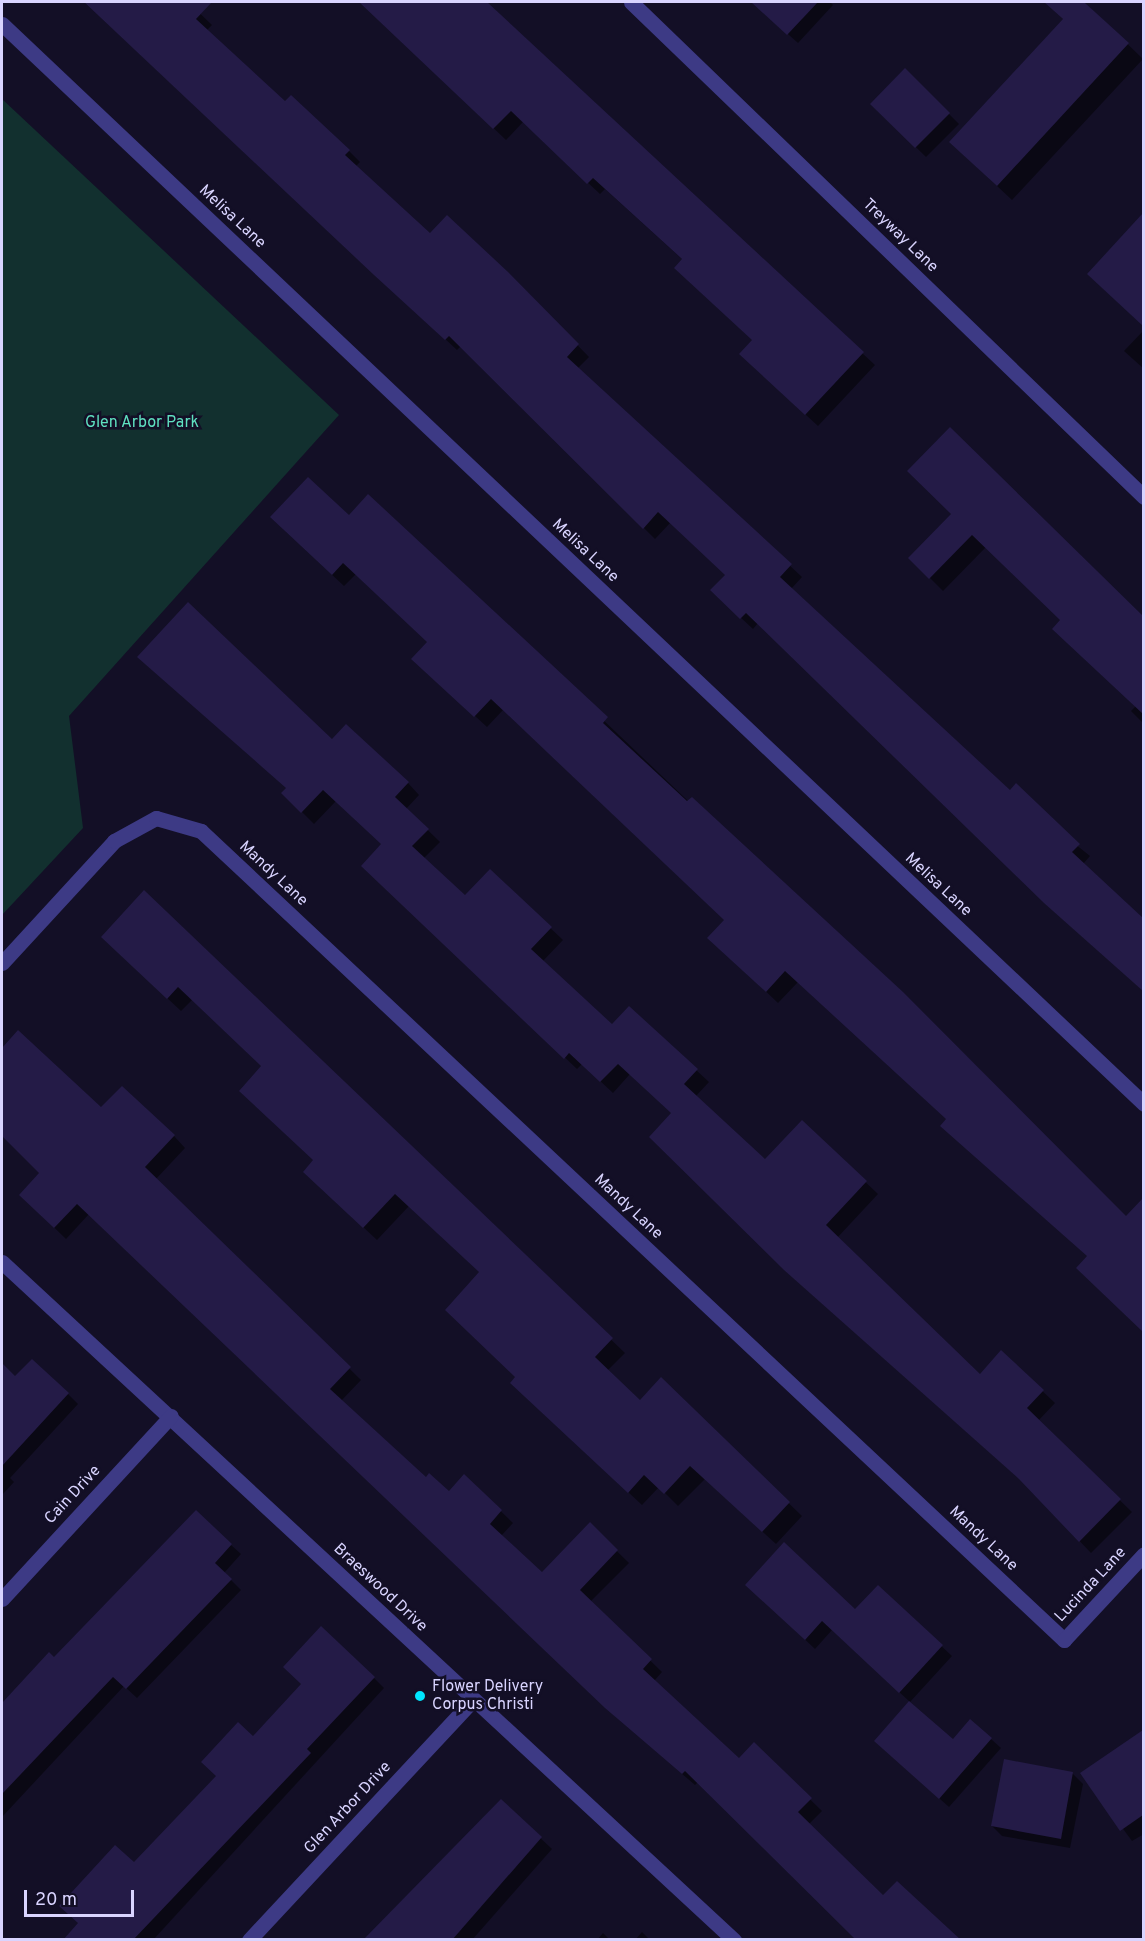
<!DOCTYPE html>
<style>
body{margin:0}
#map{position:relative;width:1145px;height:1941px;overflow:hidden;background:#130f26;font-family:Overpass,sans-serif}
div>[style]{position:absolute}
.green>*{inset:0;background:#12302f}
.shadow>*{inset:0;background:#0007}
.building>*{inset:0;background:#241b47}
.minor>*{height:15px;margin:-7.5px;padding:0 7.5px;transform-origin:7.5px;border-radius:7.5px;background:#3d3a85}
.tertiary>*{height:15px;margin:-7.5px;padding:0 7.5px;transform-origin:7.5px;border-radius:7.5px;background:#3d3a85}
.dots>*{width:16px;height:16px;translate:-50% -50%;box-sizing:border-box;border:3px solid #130f26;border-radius:50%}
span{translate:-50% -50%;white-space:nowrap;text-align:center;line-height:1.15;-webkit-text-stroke:5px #130f26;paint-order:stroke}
.street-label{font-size:16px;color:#d9d4ff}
.park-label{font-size:16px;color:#5fe0c0}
.poi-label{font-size:16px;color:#d9d4ff}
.left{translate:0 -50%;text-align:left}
.frame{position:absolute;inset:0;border:3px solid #d9d4ff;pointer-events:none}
.scale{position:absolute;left:24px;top:1890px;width:110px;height:27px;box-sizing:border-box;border:3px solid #d9d4ff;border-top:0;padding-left:8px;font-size:18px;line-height:21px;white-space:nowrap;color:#d9d4ff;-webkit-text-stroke:4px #130f26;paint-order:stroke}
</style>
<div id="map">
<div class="green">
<div style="clip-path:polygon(2px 99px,339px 415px,69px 716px,83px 828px,2px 915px)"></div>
</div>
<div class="shadow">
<div style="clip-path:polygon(84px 2px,188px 2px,212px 25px,207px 30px,285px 103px,349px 151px,360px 162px,355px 167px,430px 235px,507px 273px,589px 357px,578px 368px,802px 577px,791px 589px,1010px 792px,1090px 856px,1083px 864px,1144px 920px,1144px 991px,758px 623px,753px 629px,724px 602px,727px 576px,671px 522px,655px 539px,461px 346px,457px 350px)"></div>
<div style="clip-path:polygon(361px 2px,482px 2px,875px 365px,818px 426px,753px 366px,754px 341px,683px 260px,605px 189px,600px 194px,523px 122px,506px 140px)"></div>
<div style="clip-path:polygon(752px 2px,830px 2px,833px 5px,798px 43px)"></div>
<div style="clip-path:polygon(1045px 2px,1084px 2px,1143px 59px,1012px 200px,965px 156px,1064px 20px)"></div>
<div style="clip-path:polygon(905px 70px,959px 124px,926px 157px,872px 104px)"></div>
<div style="clip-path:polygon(1144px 215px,1144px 325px,1089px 274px)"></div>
<div style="clip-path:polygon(1144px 330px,1144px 369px,1124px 351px)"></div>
<div style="clip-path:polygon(368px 496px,1126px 1218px,1132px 1212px,1144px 1223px,1144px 1329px,1090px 1280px,1089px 1257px,948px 1119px,798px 982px,778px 1003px,721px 949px,725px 920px,503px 710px,487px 727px,425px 670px,429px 642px,356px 574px,344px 586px,283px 529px,349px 517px)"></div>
<div style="clip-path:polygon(953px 515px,1099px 581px,1144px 620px,1144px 724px,1131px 711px,1136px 706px,1062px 620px,986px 547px,943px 591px,910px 558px)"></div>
<div style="clip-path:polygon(332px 741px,408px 783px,419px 795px,406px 809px,440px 842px,423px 859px,465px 898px,490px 871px,563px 940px,542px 962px,612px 1026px,629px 1008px,709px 1082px,696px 1096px,765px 1161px,802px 1122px,878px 1194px,837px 1238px,980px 1376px,1001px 1352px,1055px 1403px,1038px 1421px,1132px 1512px,1091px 1553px,673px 1114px,630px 1074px,613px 1093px,582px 1064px,577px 1069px,375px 877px,383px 844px,336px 801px,314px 824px,283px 793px)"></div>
<div style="clip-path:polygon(145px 893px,625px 1353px,607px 1371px,640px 1402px,661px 1380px,802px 1516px,776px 1544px,705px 1479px,678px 1506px,659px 1487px,642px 1505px,525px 1396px,481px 1273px,409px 1206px,377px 1240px,318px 1185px,315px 1161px,263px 1067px,193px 999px,181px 1011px,116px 950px)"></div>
<div style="clip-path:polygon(18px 1032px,101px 1109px,174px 1136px,185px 1148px,156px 1179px,361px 1380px,341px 1401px,426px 1479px,449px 1493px,464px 1476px,513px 1523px,501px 1536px,542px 1574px,590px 1525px,629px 1563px,590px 1602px,662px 1672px,654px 1681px,739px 1760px,754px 1745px,822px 1811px,809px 1824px,883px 1897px,859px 1940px,698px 1782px,695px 1785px,618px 1719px,89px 1214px,66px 1239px,32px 1206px,41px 1173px,2px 1135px,2px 1050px)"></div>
<div style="clip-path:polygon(2px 1365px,15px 1379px,68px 1394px,78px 1404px,10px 1478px,14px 1482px,2px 1495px)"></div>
<div style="clip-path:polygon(231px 1545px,241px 1554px,224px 1573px,241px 1590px,137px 1698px,124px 1686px,2px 1817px,2px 1715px,54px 1659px)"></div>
<div style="clip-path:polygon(878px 1587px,952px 1656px,910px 1702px,832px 1630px,815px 1649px,757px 1594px,855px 1611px)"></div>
<div style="clip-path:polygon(374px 1678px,384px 1688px,153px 1940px,64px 1940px,253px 1738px)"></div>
<div style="clip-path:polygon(1144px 1731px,1144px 1834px,1132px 1841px,1082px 1773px)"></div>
<div style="clip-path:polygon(991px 1739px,1001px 1748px,949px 1807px,886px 1751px)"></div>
<div style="clip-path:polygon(1073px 1774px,1083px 1784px,1070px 1848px,1002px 1836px,992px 1826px)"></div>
<div style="clip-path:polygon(501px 1801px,552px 1849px,472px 1940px,366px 1940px)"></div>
<div style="clip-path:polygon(642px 1932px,650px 1940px,635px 1940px)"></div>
<div style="clip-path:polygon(603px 1933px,610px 1940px,597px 1940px)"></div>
</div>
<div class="building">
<div style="clip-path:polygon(84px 2px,212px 2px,196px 19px,285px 101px,291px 95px,350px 150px,345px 155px,430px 233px,447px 215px,508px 272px,579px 344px,567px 357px,792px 564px,780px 577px,1010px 790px,1016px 783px,1080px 844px,1072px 852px,1143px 918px,1143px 991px,1044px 903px,746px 613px,740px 619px,710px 590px,725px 575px,658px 512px,643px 529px,449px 336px,445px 340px,374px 275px)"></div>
<div style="clip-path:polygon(359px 2px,487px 2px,864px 352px,805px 415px,739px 354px,752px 340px,674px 268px,682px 259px,593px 178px,587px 184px,511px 111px,493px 129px)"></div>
<div style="clip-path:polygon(751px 2px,818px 2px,787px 35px)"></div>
<div style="clip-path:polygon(1044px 2px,1084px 2px,1129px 43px,997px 186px,949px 142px,1063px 19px)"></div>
<div style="clip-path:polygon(905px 68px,950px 113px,915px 148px,870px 104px)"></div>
<div style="clip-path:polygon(1143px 213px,1143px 326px,1087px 274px)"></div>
<div style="clip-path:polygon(950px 427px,1143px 616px,1143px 714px,1052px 629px,1060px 620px,972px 535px,929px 579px,908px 558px,951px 514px,907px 471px)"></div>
<div style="clip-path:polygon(308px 477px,349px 515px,368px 494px,608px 717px,603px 723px,687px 801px,692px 797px,903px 992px,1126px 1216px,1143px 1198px,1143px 1332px,1076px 1268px,1087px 1256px,940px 1126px,946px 1119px,785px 971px,766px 992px,707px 938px,724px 920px,491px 699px,474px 717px,411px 659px,427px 642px,343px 563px,332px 575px,270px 517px)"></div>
<div style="clip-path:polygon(188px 602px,332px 739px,346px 724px,409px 782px,395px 797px,429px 829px,412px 846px,465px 895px,490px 869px,552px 927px,531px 949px,612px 1024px,629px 1006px,698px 1069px,684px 1084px,765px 1159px,802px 1120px,867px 1181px,826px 1225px,980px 1374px,1001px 1350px,1044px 1390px,1027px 1408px,1121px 1499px,1079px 1542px,1019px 1479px,784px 1270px,649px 1137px,671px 1113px,618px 1064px,600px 1082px,569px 1053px,564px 1059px,361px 866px,381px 844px,323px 790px,301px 813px,281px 793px,286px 788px,137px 657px)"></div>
<div style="clip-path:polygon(144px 890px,613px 1338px,595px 1357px,640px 1400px,661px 1377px,790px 1502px,762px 1532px,690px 1466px,664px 1494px,644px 1475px,628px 1493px,510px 1383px,515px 1377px,445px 1310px,479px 1272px,395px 1194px,363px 1228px,303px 1172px,313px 1160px,239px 1091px,261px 1066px,178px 987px,167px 999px,101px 937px)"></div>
<div style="clip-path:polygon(18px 1030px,101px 1107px,122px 1086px,175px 1135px,145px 1167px,351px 1367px,330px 1389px,426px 1477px,429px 1473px,449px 1491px,464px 1474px,502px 1510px,490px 1524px,542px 1572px,590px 1522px,618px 1550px,580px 1590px,652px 1659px,643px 1669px,739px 1758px,754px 1742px,812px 1798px,798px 1812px,883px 1895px,897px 1881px,961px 1940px,856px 1940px,685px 1771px,682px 1774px,605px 1708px,77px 1204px,54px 1228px,19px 1195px,39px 1173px,2px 1136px,2px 1048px)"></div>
<div style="clip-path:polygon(32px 1359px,69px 1393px,2px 1466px,2px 1363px,15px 1376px)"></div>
<div style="clip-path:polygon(196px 1510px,232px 1544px,215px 1563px,232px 1579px,126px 1689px,113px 1677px,2px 1794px,2px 1703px,49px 1652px,54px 1657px)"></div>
<div style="clip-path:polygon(784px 1542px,855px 1609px,878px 1585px,943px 1645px,899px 1693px,822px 1621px,805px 1640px,745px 1585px)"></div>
<div style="clip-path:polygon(321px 1626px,375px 1677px,307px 1749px,311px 1753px,133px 1940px,63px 1940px,78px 1923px,59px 1906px,115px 1845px,134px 1862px,216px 1776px,201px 1762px,238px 1722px,253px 1736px,301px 1684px,283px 1667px)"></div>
<div style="clip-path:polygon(909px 1701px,953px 1739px,970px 1719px,992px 1738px,939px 1799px,874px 1741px)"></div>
<div style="clip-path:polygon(1143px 1730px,1143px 1815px,1120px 1831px,1080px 1773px)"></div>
<div style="clip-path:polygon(1004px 1759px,1073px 1772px,1061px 1839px,991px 1826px)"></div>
<div style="clip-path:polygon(501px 1799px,542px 1837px,452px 1940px,363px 1940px)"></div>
</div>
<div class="minor">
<div style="left:2px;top:24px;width:1572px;rotate:43.4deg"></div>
<div style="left:2px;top:963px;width:166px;rotate:-47.4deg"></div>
<div style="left:114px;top:841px;width:48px;rotate:-28.7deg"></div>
<div style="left:156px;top:818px;width:47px;rotate:16.1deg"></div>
<div style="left:201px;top:831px;width:1183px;rotate:43.15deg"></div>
<div style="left:1064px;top:1640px;width:117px;rotate:-47.1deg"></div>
<div style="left:2px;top:1262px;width:998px;rotate:42.81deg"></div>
<div style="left:2px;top:1599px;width:249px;rotate:-47.3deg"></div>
<div style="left:249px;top:1940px;width:327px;rotate:-47deg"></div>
</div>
<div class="tertiary">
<div style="left:631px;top:2px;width:713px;rotate:43.98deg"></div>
</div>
<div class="dots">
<div style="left:420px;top:1696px;background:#00e5ff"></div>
</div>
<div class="street-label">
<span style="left:232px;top:217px;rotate:43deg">Melisa Lane</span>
<span style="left:900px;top:236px;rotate:44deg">Treyway Lane</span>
<span style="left:585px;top:551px;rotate:43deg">Melisa Lane</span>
<span style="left:273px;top:874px;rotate:43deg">Mandy Lane</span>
<span style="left:938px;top:885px;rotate:43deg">Melisa Lane</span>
<span style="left:628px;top:1207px;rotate:43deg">Mandy Lane</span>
<span style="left:73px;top:1495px;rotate:-47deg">Cain Drive</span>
<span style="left:983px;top:1539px;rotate:43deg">Mandy Lane</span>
<span style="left:1091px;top:1585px;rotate:-47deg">Lucinda Lane</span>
<span style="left:380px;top:1588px;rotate:43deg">Braeswood Drive</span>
<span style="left:348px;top:1808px;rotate:-47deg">Glen Arbor Drive</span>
</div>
<div class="park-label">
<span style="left:142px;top:423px">Glen Arbor Park</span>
</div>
<div class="poi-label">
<span class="left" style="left:432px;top:1696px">Flower Delivery<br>Corpus Christi</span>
</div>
<div class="frame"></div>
<div class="scale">20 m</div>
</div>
